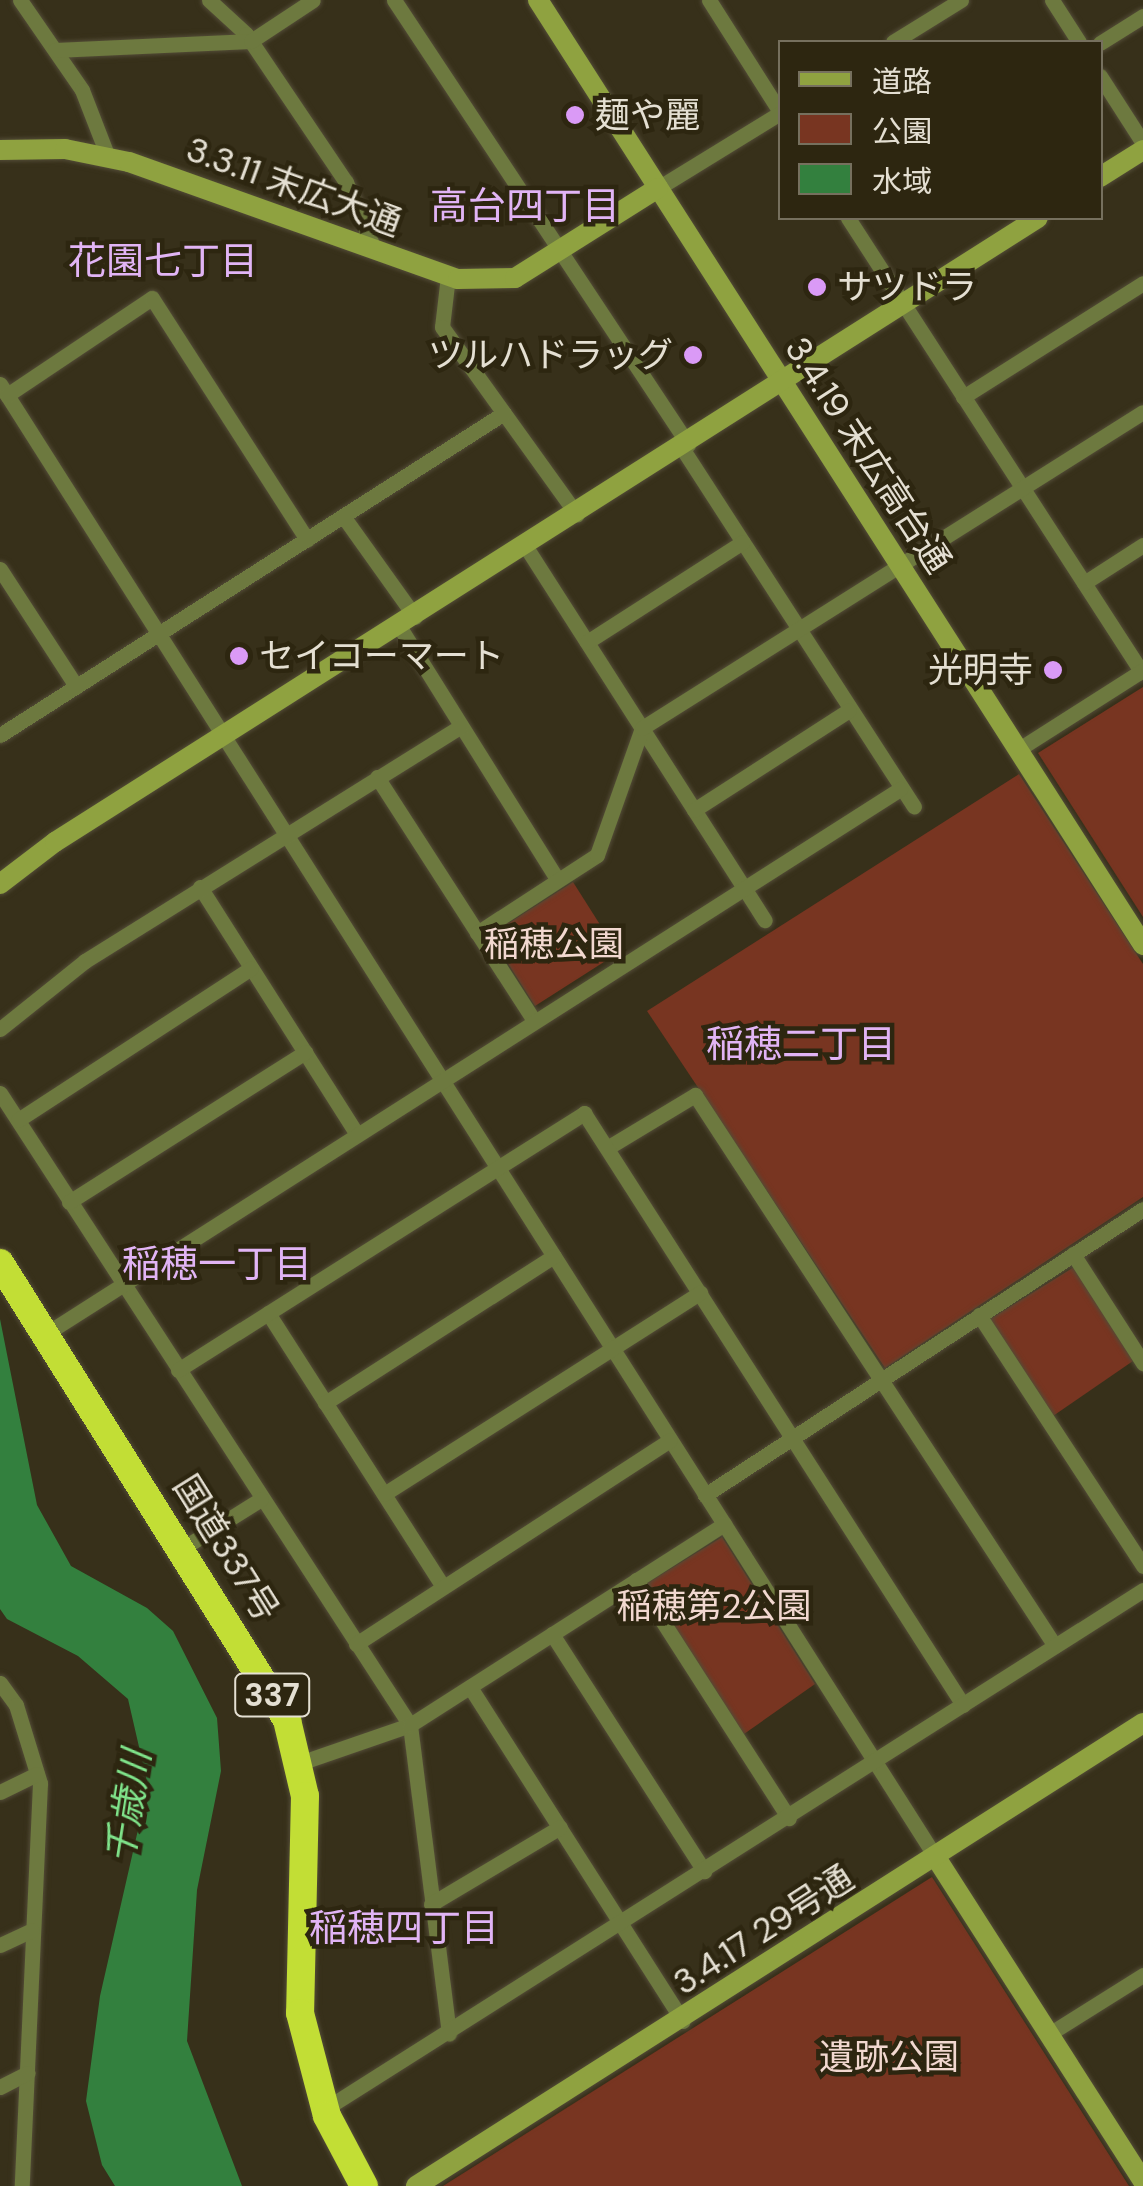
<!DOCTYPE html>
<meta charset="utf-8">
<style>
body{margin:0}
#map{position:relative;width:1143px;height:2186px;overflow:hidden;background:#37301a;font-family:"DM Sans","Noto Sans JP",sans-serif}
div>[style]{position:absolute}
.green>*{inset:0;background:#783521}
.water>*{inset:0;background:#33803e}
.roads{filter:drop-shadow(0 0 2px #534c37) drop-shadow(0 0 2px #534c37)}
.street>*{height:15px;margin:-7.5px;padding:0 7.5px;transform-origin:7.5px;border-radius:7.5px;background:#6d793f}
.secondary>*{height:20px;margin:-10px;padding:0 10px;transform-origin:10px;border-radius:10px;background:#8fa240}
.highway>*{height:28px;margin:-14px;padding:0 14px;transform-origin:14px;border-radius:14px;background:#c2de35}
.dots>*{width:28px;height:28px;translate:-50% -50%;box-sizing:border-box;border:5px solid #2d2610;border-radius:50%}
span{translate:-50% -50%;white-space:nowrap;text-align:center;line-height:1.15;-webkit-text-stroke:9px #2d2610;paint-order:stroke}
.shield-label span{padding:2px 8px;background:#2d2610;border:2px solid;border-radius:8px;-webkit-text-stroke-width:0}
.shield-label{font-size:32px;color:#e4dfd2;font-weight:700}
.poi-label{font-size:35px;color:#e4dfd2}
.left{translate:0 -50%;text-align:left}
.right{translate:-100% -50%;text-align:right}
.street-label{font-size:35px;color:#e4dfd2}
.park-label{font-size:35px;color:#f2d8d0}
.neighbourhood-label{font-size:38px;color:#e1b4f5}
.water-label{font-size:38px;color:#7fe38a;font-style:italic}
.legend{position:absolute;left:778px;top:40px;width:325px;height:180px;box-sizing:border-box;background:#2d2610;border:2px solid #76705e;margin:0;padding:12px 18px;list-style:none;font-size:30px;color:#e4dfd2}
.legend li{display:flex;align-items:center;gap:20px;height:50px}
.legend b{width:50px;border:2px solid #76705e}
</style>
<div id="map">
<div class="green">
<div style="clip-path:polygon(1143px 687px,1143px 917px,1038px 753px)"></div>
<div style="clip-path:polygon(1019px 774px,1143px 964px,1143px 1197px,885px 1368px,647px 1011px)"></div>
<div style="clip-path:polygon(573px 882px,618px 953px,535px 1006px,490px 935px)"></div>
<div style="clip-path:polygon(1074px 1267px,1133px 1361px,1053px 1416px,990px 1319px)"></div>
<div style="clip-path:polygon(722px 1537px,815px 1684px,744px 1734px,646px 1584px)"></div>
<div style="clip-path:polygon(932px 1877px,1129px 2186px,443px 2186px)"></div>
</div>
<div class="water">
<div style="clip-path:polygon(0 1319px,37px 1505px,71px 1566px,147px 1608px,173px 1631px,217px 1718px,221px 1771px,197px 1890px,187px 2041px,242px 2186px,115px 2186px,102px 2165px,86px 2101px,100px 1996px,148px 1786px,128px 1699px,78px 1656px,7px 1619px,0 1609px)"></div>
</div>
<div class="roads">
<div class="street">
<div style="left:20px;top:0;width:109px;rotate:55.4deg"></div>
<div style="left:82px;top:90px;width:72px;rotate:68.8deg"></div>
<div style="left:209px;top:0;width:50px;rotate:42.6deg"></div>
<div style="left:246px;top:34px;width:179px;rotate:56deg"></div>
<div style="left:346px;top:182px;width:73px;rotate:67.3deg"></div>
<div style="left:394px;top:0;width:533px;rotate:56.49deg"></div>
<div style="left:709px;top:0;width:133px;rotate:57.6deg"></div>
<div style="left:1052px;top:0;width:50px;rotate:57.3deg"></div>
<div style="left:893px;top:42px;width:80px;rotate:-31.7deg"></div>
<div style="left:1100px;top:43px;width:51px;rotate:-32.1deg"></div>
<div style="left:55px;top:50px;width:196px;rotate:-2.6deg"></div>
<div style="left:251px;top:41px;width:74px;rotate:-33.5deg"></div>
<div style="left:1100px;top:76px;width:80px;rotate:57.3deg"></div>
<div style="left:658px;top:188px;width:143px;rotate:-31.6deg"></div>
<div style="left:848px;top:218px;width:539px;rotate:57.11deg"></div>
<div style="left:448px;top:276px;width:51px;rotate:96.7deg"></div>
<div style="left:442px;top:327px;width:231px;rotate:54.3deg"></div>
<div style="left:0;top:384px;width:1744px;rotate:57.58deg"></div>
<div style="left:7px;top:395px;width:174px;rotate:-33.8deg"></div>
<div style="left:152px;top:298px;width:287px;rotate:57.3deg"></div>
<div style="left:963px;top:397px;width:213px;rotate:-32.3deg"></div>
<div style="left:682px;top:448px;width:427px;rotate:57.1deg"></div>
<div style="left:343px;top:516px;width:124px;rotate:54.5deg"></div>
<div style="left:526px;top:547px;width:443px;rotate:57.4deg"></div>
<div style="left:0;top:569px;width:140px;rotate:57deg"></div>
<div style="left:1084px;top:583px;width:70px;rotate:-32.8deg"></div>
<div style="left:399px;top:626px;width:298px;rotate:58deg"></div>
<div style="left:587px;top:642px;width:185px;rotate:-32.7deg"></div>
<div style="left:0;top:735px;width:598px;rotate:-32.57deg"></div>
<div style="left:1019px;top:749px;width:147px;rotate:-32.5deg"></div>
<div style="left:377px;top:777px;width:290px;rotate:57.2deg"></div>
<div style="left:694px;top:810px;width:184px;rotate:-32.8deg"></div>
<div style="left:200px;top:887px;width:293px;rotate:57.6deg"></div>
<div style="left:477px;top:933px;width:143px;rotate:-33deg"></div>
<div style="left:597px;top:855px;width:135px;rotate:-70.5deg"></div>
<div style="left:642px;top:728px;width:592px;rotate:-32.24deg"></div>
<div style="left:0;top:1029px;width:109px;rotate:-38.7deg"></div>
<div style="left:85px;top:961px;width:443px;rotate:-32deg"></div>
<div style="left:0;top:1093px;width:753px;rotate:57.03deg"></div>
<div style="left:410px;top:1725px;width:311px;rotate:82.8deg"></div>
<div style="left:18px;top:1120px;width:278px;rotate:-33.1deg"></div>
<div style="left:607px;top:1148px;width:103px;rotate:-31.1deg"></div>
<div style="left:695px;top:1095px;width:658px;rotate:56.84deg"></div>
<div style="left:69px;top:1202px;width:280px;rotate:-32.4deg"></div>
<div style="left:1073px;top:1254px;width:130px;rotate:57.3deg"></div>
<div style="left:268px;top:1313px;width:323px;rotate:57.4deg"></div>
<div style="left:979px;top:1315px;width:300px;rotate:56.8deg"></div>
<div style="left:47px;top:1333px;width:1012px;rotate:-32.53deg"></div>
<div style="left:178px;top:1370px;width:481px;rotate:-32.3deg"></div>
<div style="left:584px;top:1113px;width:703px;rotate:57.37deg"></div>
<div style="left:325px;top:1403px;width:272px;rotate:-32.7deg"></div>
<div style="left:384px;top:1494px;width:375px;rotate:-32.5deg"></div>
<div style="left:705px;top:1495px;width:523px;rotate:-33.14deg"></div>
<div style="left:183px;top:1548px;width:92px;rotate:-32.1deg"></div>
<div style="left:636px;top:1580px;width:283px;rotate:57.3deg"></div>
<div style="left:552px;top:1634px;width:282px;rotate:57.3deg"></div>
<div style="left:356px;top:1644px;width:374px;rotate:-33deg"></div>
<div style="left:0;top:1683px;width:27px;rotate:54deg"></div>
<div style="left:16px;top:1705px;width:82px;rotate:72.9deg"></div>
<div style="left:40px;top:1783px;width:403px;rotate:92.6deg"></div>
<div style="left:470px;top:1687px;width:396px;rotate:57.5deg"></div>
<div style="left:300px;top:1763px;width:116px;rotate:-19.1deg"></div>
<div style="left:410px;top:1725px;width:373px;rotate:-32.6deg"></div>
<div style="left:0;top:1792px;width:41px;rotate:-25.9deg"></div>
<div style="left:431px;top:1904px;width:150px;rotate:-30.8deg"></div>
<div style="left:0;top:1945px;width:35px;rotate:-25deg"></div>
<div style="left:1049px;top:2034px;width:111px;rotate:-32.1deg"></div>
<div style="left:0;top:2087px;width:31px;rotate:-27deg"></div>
<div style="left:325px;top:2109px;width:969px;rotate:-32.39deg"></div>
</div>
<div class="secondary">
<div style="left:538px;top:0;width:1122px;rotate:57.37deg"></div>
<div style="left:0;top:150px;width:65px;rotate:-0.9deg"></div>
<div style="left:65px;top:149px;width:65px;rotate:11.5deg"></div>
<div style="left:129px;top:162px;width:349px;rotate:19.6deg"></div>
<div style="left:458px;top:279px;width:57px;rotate:-1deg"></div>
<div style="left:515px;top:278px;width:169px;rotate:-32.2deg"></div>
<div style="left:1100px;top:177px;width:51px;rotate:-32.1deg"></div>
<div style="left:0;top:884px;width:69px;rotate:-37.4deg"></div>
<div style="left:55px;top:842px;width:1164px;rotate:-32.41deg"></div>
<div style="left:935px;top:1856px;width:386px;rotate:57.4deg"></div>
<div style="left:416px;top:2186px;width:862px;rotate:-32.49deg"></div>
</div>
<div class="highway">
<div style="left:0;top:1263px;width:540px;rotate:57.87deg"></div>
<div style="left:287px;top:1720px;width:78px;rotate:76.7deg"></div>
<div style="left:305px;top:1796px;width:217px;rotate:91.3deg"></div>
<div style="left:300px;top:2013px;width:106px;rotate:75.3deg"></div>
<div style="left:327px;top:2116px;width:79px;rotate:62.1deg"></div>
</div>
</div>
<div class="dots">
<div style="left:575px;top:115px;background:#da9af6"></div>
<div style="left:817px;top:287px;background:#da9af6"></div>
<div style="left:693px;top:355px;background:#da9af6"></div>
<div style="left:239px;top:656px;background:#da9af6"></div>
<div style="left:1053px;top:670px;background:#da9af6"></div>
</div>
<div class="shield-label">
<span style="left:272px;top:1695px">337</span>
</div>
<div class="poi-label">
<span class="left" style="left:595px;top:115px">麺や麗</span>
<span class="left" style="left:837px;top:287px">サツドラ</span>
<span class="right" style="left:673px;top:355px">ツルハドラッグ</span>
<span class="left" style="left:259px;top:656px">セイコーマート</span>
<span class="right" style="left:1033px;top:670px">光明寺</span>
</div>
<div class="street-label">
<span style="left:294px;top:186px;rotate:20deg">3.3.11 末広大通</span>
<span style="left:868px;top:455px;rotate:57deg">3.4.19 末広高台通</span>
<span style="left:226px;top:1548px;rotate:58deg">国道337号</span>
<span style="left:763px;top:1930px;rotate:-33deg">3.4.17 29号通</span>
</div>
<div class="park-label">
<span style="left:554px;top:944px">稲穂公園</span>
<span style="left:714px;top:1606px">稲穂第2公園</span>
<span style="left:889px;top:2057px">遺跡公園</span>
</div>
<div class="neighbourhood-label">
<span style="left:525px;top:207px">高台四丁目</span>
<span style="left:163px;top:262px">花園七丁目</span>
<span style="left:801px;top:1045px">稲穂二丁目</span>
<span style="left:217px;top:1265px">稲穂一丁目</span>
<span style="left:404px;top:1929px">稲穂四丁目</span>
</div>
<div class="water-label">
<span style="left:129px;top:1807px;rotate:-81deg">千歳川</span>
</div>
<ul class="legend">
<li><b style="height:12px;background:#8fa240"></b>道路</li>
<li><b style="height:28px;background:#783521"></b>公園</li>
<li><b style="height:28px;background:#33803e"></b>水域</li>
</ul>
</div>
